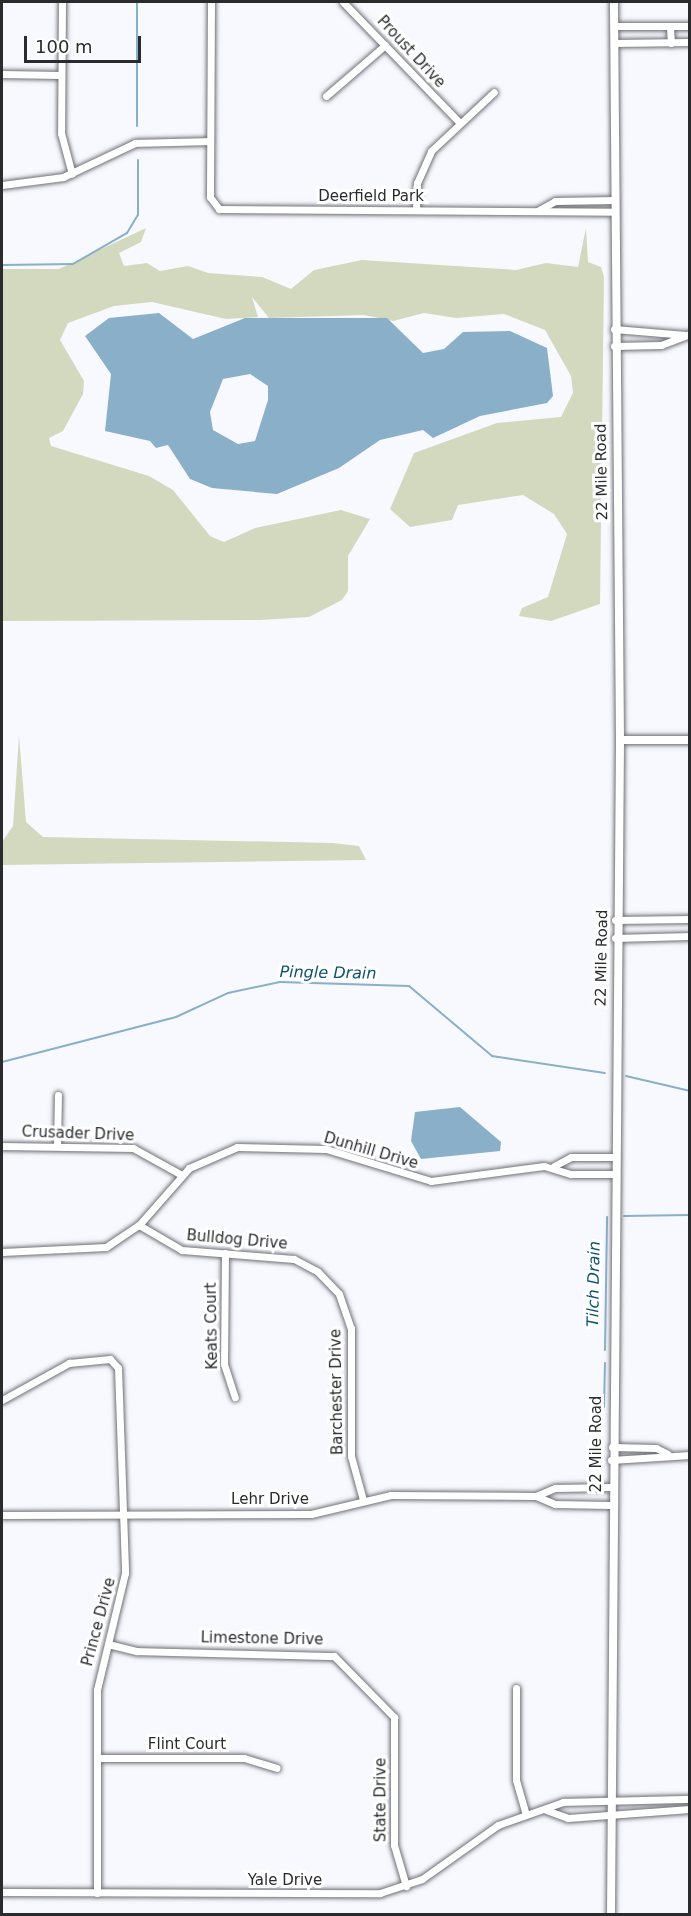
<!DOCTYPE html>
<style>
body{margin:0}
#map{position:relative;width:691px;height:1916px;overflow:hidden;background:#f8f9fe;font-family:"DejaVu Sans",sans-serif}
div>[style]{position:absolute}
.green>*{inset:0;background:#d2d9bf}
.water>*{inset:0;background:#89afc9}
.stream>*{height:2px;margin:-1px;padding:0 1px;transform-origin:1px;border-radius:1px;background:#89afc9}
.roads{filter:drop-shadow(0 0 2px #6f7076) drop-shadow(0 0 2px #6f7076)}
.minor>*{height:7px;margin:-3.5px;padding:0 3.5px;transform-origin:3.5px;border-radius:3.5px;background:#fff}
.tertiary>*{height:8px;margin:-4px;padding:0 4px;transform-origin:4px;border-radius:4px;background:#fff}
span{translate:-50% -50%;white-space:nowrap;text-align:center;line-height:1.15;-webkit-text-stroke:6px #fff;paint-order:stroke}
.street-label{font-size:15px;color:#2a2b2d}
.water-label{font-size:16px;color:#0e5274;font-style:italic}
.frame{position:absolute;inset:0;border:3px solid #2a2b2d;pointer-events:none}
.scale{position:absolute;left:24px;top:36px;width:117px;height:27px;box-sizing:border-box;border:3px solid #2a2b2d;border-top:0;padding-left:8px;font-size:18px;line-height:21px;white-space:nowrap;color:#2a2b2d;-webkit-text-stroke:4px #fff;paint-order:stroke}
</style>
<div id="map">
<div class="green">
<div style="clip-path:polygon(146px 228px,141px 242px,119px 253px,124px 266px,147px 263px,160px 271px,188px 266px,208px 273px,262px 277px,291px 289px,314px 270px,362px 260px,516px 270px,546px 263px,578px 267px,586px 228px,588px 262px,601px 267px,604px 277px,600px 604px,551px 621px,519px 616px,522px 608px,548px 597px,567px 534px,554px 514px,523px 495px,458px 505px,452px 520px,410px 527px,390px 509px,414px 453px,497px 423px,561px 417px,573px 393px,571px 376px,545px 330px,504px 314px,456px 318px,424px 313px,393px 321px,364px 315px,269px 318px,252px 297px,258px 317px,226px 319px,152px 302px,114px 306px,68px 323px,60px 340px,84px 381px,83px 394px,63px 431px,49px 438px,51px 446px,149px 476px,173px 490px,210px 536px,224px 542px,255px 528px,341px 510px,370px 519px,348px 556px,348px 591px,342px 600px,309px 617px,260px 620px,2px 621px,2px 269px,59px 269px)"></div>
<div style="clip-path:polygon(19px 735px,26px 822px,43px 837px,333px 843px,359px 846px,366px 860px,2px 865px,2px 842px,13px 826px)"></div>
</div>
<div class="water">
<div style="clip-path:polygon(evenodd,159px 313px,193px 339px,245px 318px,387px 318px,423px 353px,444px 349px,463px 332px,510px 331px,547px 348px,553px 396px,547px 403px,480px 416px,433px 438px,423px 430px,380px 440px,339px 468px,277px 494px,212px 488px,190px 479px,168px 445px,156px 448px,150px 441px,105px 431px,111px 374px,85px 336px,109px 318px,159px 313px,250px 374px,268px 386px,268px 400px,255px 441px,238px 444px,213px 430px,210px 412px,223px 379px,250px 374px)"></div>
<div style="clip-path:polygon(460px 1107px,501px 1142px,500px 1151px,421px 1159px,411px 1141px,415px 1112px)"></div>
</div>
<div class="stream">
<div style="left:137px;top:126px;width:124px;rotate:-90deg"></div>
<div style="left:2px;top:265px;width:71px;rotate:-0.8deg"></div>
<div style="left:73px;top:264px;width:62px;rotate:-29.9deg"></div>
<div style="left:127px;top:233px;width:21px;rotate:-59deg"></div>
<div style="left:138px;top:215px;width:55px;rotate:-90deg"></div>
<div style="left:2px;top:1062px;width:180px;rotate:-14.5deg"></div>
<div style="left:176px;top:1017px;width:57px;rotate:-24.8deg"></div>
<div style="left:228px;top:993px;width:53px;rotate:-11.9deg"></div>
<div style="left:280px;top:982px;width:129px;rotate:1.8deg"></div>
<div style="left:409px;top:986px;width:109px;rotate:40.1deg"></div>
<div style="left:492px;top:1056px;width:114px;rotate:8.6deg"></div>
<div style="left:626px;top:1076px;width:66px;rotate:13.2deg"></div>
<div style="left:624px;top:1216px;width:66px;rotate:-0.9deg"></div>
<div style="left:605px;top:1350px;width:133px;rotate:-89.1deg"></div>
<div style="left:604px;top:1407px;width:44px;rotate:-88.7deg"></div>
</div>
<div class="roads">
<div class="minor">
<div style="left:62px;top:2px;width:131px;rotate:90.4deg"></div>
<div style="left:61px;top:133px;width:42px;rotate:75deg"></div>
<div style="left:211px;top:2px;width:195px;rotate:90.3deg"></div>
<div style="left:210px;top:197px;width:15px;rotate:53deg"></div>
<div style="left:219px;top:209px;width:396px;rotate:0.4deg"></div>
<div style="left:343px;top:2px;width:165px;rotate:46deg"></div>
<div style="left:614px;top:26px;width:76px"></div>
<div style="left:670px;top:26px;width:17px;rotate:87deg"></div>
<div style="left:614px;top:43px;width:76px;rotate:-0.8deg"></div>
<div style="left:2px;top:74px;width:59px;rotate:1deg"></div>
<div style="left:326px;top:96px;width:78px;rotate:-40.8deg"></div>
<div style="left:2px;top:185px;width:62px;rotate:-7.5deg"></div>
<div style="left:63px;top:177px;width:80px;rotate:-25.3deg"></div>
<div style="left:135px;top:143px;width:75px;rotate:-1.5deg"></div>
<div style="left:416px;top:210px;width:27px;rotate:-88deg"></div>
<div style="left:417px;top:183px;width:35px;rotate:-66deg"></div>
<div style="left:431px;top:151px;width:86px;rotate:-43.1deg"></div>
<div style="left:539px;top:210px;width:18px;rotate:-29deg"></div>
<div style="left:555px;top:201px;width:60px;rotate:-1deg"></div>
<div style="left:614px;top:329px;width:72px;rotate:4.8deg"></div>
<div style="left:614px;top:346px;width:47px;rotate:-1.2deg"></div>
<div style="left:661px;top:345px;width:31px;rotate:-21deg"></div>
<div style="left:615px;top:920px;width:75px;rotate:-0.8deg"></div>
<div style="left:615px;top:938px;width:75px;rotate:-1.5deg"></div>
<div style="left:2px;top:1146px;width:131px;rotate:0.9deg"></div>
<div style="left:133px;top:1148px;width:56px;rotate:28.9deg"></div>
<div style="left:57px;top:1146px;width:51px;rotate:-88.9deg"></div>
<div style="left:554px;top:1166px;width:19px;rotate:-28deg"></div>
<div style="left:571px;top:1157px;width:43px"></div>
<div style="left:139px;top:1225px;width:50px;rotate:30.2deg"></div>
<div style="left:182px;top:1250px;width:112px;rotate:4.6deg"></div>
<div style="left:294px;top:1259px;width:27px;rotate:28deg"></div>
<div style="left:318px;top:1272px;width:30px;rotate:46deg"></div>
<div style="left:339px;top:1294px;width:36px;rotate:71deg"></div>
<div style="left:351px;top:1328px;width:128px;rotate:90deg"></div>
<div style="left:351px;top:1456px;width:46px;rotate:74.7deg"></div>
<div style="left:2px;top:1252px;width:104px;rotate:-2.8deg"></div>
<div style="left:106px;top:1247px;width:40px;rotate:-34deg"></div>
<div style="left:139px;top:1225px;width:76px;rotate:-48.7deg"></div>
<div style="left:189px;top:1168px;width:52px;rotate:-23.6deg"></div>
<div style="left:237px;top:1147px;width:89px;rotate:1.3deg"></div>
<div style="left:326px;top:1149px;width:110px;rotate:16.9deg"></div>
<div style="left:431px;top:1181px;width:114px;rotate:-7.6deg"></div>
<div style="left:544px;top:1166px;width:28px;rotate:17deg"></div>
<div style="left:571px;top:1174px;width:42px"></div>
<div style="left:225px;top:1253px;width:111px;rotate:90.5deg"></div>
<div style="left:224px;top:1364px;width:35px;rotate:72deg"></div>
<div style="left:2px;top:1400px;width:77px;rotate:-28.9deg"></div>
<div style="left:69px;top:1363px;width:41px;rotate:-5.6deg"></div>
<div style="left:110px;top:1359px;width:12px;rotate:48deg"></div>
<div style="left:118px;top:1368px;width:205px;rotate:88deg"></div>
<div style="left:125px;top:1573px;width:120px;rotate:103.5deg"></div>
<div style="left:97px;top:1690px;width:203px;rotate:90deg"></div>
<div style="left:612px;top:1447px;width:44px;rotate:1.3deg"></div>
<div style="left:656px;top:1448px;width:13px;rotate:27deg"></div>
<div style="left:611px;top:1460px;width:79px;rotate:-3.6deg"></div>
<div style="left:536px;top:1496px;width:21px;rotate:-23deg"></div>
<div style="left:555px;top:1488px;width:56px;rotate:-1deg"></div>
<div style="left:2px;top:1515px;width:309px;rotate:-0.2deg"></div>
<div style="left:311px;top:1514px;width:82px;rotate:-13.4deg"></div>
<div style="left:391px;top:1495px;width:145px;rotate:0.4deg"></div>
<div style="left:536px;top:1496px;width:21px;rotate:23deg"></div>
<div style="left:555px;top:1504px;width:55px;rotate:1deg"></div>
<div style="left:108px;top:1644px;width:30px;rotate:14deg"></div>
<div style="left:137px;top:1651px;width:197px;rotate:1.5deg"></div>
<div style="left:334px;top:1656px;width:86px;rotate:45.5deg"></div>
<div style="left:394px;top:1717px;width:128px;rotate:90deg"></div>
<div style="left:394px;top:1845px;width:43px;rotate:73.7deg"></div>
<div style="left:516px;top:1688px;width:92px;rotate:90deg"></div>
<div style="left:516px;top:1780px;width:35px;rotate:74deg"></div>
<div style="left:97px;top:1758px;width:147px"></div>
<div style="left:244px;top:1758px;width:34px;rotate:17deg"></div>
<div style="left:546px;top:1810px;width:23px;rotate:20deg"></div>
<div style="left:568px;top:1818px;width:122px;rotate:-4.2deg"></div>
<div style="left:2px;top:1892px;width:378px;rotate:0.2deg"></div>
<div style="left:380px;top:1893px;width:44px;rotate:-18.4deg"></div>
<div style="left:422px;top:1879px;width:93px;rotate:-35.4deg"></div>
<div style="left:498px;top:1825px;width:69px;rotate:-19.5deg"></div>
<div style="left:563px;top:1802px;width:127px;rotate:-1.4deg"></div>
</div>
<div class="tertiary">
<div style="left:620px;top:740px;width:70px"></div>
<div style="left:611px;top:1914px;width:1174px;rotate:-89.56deg"></div>
<div style="left:620px;top:740px;width:738px;rotate:-90.47deg"></div>
</div>
</div>
<div class="street-label">
<span style="left:411px;top:52px;rotate:47deg">Proust Drive</span>
<span style="left:371px;top:197px">Deerfield Park</span>
<span style="left:602px;top:472px;rotate:-91deg">22 Mile Road</span>
<span style="left:602px;top:958px;rotate:-89deg">22 Mile Road</span>
<span style="left:78px;top:1134px;rotate:2deg">Crusader Drive</span>
<span style="left:371px;top:1151px;rotate:16deg">Dunhill Drive</span>
<span style="left:237px;top:1240px;rotate:5deg">Bulldog Drive</span>
<span style="left:212px;top:1326px;rotate:-91deg">Keats Court</span>
<span style="left:337px;top:1392px;rotate:-91deg">Barchester Drive</span>
<span style="left:597px;top:1444px;rotate:-90deg">22 Mile Road</span>
<span style="left:270px;top:1500px">Lehr Drive</span>
<span style="left:99px;top:1622px;rotate:-75deg">Prince Drive</span>
<span style="left:262px;top:1639px;rotate:1deg">Limestone Drive</span>
<span style="left:187px;top:1745px">Flint Court</span>
<span style="left:381px;top:1800px;rotate:-90deg">State Drive</span>
<span style="left:285px;top:1881px">Yale Drive</span>
</div>
<div class="water-label">
<span style="left:328px;top:973px;rotate:1deg">Pingle Drain</span>
<span style="left:594px;top:1284px;rotate:-89deg">Tilch Drain</span>
</div>
<div class="frame"></div>
<div class="scale">100 m</div>
</div>
